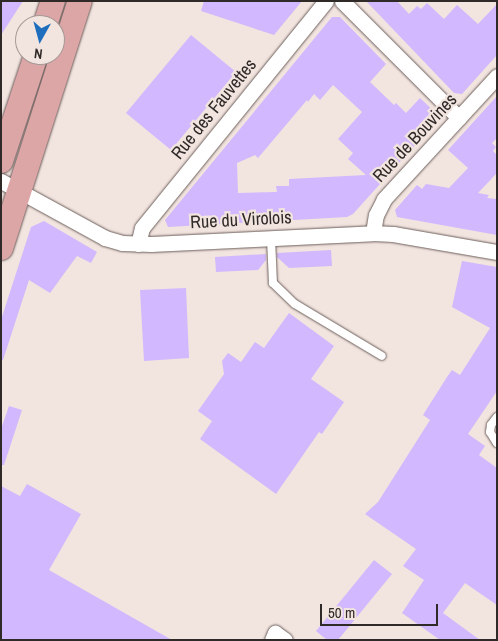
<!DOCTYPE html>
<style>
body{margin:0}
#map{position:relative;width:498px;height:641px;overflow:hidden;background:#f2e4df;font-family:"Archivo Narrow",sans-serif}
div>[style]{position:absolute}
.building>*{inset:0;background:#d2b8fe}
.roads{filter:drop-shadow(0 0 1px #6c5f5b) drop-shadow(0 0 1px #6c5f5b)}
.lane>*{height:8px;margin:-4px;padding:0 4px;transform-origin:4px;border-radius:4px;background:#fff}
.street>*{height:15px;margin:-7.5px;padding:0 7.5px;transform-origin:7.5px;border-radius:7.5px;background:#fff}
.primary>*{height:24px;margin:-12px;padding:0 12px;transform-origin:12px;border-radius:12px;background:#dca5a6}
span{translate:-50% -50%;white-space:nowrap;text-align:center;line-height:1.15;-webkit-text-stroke:4.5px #f2e4df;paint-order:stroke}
.street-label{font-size:18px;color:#2f2a28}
.frame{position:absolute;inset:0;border:2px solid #2f2a28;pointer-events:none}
.north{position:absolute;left:15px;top:15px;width:50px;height:50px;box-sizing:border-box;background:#f2e4df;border:1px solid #a49a96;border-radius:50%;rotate:187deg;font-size:14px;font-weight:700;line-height:20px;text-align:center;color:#2f2a28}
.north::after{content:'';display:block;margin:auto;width:18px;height:22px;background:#1f6ebd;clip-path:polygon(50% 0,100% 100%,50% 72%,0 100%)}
.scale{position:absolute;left:320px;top:604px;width:118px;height:22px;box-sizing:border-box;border:2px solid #2f2a28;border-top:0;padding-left:6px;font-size:15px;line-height:18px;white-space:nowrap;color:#2f2a28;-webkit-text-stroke:4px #f2e4df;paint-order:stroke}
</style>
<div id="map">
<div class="building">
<div style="clip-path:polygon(1px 1px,23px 1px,1px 35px)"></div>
<div style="clip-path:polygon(204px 1px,302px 1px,274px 35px,201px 11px)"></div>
<div style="clip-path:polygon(366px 1px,397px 1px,409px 14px,417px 6px,421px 9px,427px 3px,444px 19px,457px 5px,478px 24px,497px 4px,497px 55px,462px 94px,454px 93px)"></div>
<div style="clip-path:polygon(evenodd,332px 17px,340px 17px,386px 64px,370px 82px,394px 105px,396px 103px,406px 113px,420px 98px,437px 114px,422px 131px,425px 134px,353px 214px,347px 217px,168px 227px,165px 220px,332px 17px,333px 85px,362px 112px,338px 139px,353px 153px,348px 159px,366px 175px,289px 179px,289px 186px,276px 186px,277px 192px,238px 193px,237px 163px,255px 155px,258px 158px,307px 100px,308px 102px,314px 94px,320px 100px,333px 85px)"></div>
<div style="clip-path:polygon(191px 35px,236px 72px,171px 150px,126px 113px)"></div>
<div style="clip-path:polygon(497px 96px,497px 138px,492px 143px,496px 147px,493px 151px,497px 155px,497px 173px,478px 193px,489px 195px,487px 198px,497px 199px,497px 235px,397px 217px,395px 210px,417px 185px,422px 189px,426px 184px,449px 188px,468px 168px,448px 150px)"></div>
<div style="clip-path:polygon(44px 221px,97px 252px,91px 263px,77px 256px,50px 293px,29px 280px,3px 360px,1px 360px,1px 320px,31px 227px)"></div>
<div style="clip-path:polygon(331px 250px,332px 266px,289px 268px,277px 257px,277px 253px)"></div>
<div style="clip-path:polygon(266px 254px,266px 260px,258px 270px,216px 272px,215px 257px)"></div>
<div style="clip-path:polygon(462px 261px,497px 267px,497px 391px,468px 434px,485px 446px,479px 455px,497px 468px,497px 605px,465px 583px,443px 613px,480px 640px,440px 640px,402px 613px,424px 580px,403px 566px,416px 549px,365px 514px,378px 502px,430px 420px,423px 415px,447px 377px,452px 370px,460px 375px,490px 328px,452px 307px)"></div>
<div style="clip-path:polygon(186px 288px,189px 358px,144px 361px,140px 290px)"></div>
<div style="clip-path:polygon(289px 313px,334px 346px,311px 379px,344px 402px,322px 434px,319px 432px,276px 494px,200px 439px,212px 421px,198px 411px,224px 374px,222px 361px,228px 353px,241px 362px,255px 342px,264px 348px)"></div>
<div style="clip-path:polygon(9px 406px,22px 410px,4px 465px,1px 465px,1px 429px)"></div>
<div style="clip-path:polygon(27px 484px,81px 514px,49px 570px,172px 640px,1px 640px,1px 486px,20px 496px)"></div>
<div style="clip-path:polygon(374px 560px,392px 574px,338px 640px,327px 640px,316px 631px)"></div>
</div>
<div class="roads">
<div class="lane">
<div style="left:271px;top:238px;width:45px;rotate:87.5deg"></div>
<div style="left:273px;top:283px;width:30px;rotate:44deg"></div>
<div style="left:295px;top:304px;width:101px;rotate:30.9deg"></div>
<div style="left:497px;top:417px;width:10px;rotate:127deg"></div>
<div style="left:491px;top:425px;width:7px;rotate:98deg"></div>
<div style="left:490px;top:432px;width:13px;rotate:58deg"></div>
</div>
<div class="street">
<div style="left:342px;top:1px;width:165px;rotate:45deg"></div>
<div style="left:1px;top:181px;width:119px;rotate:28.7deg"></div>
<div style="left:105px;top:238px;width:18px;rotate:16deg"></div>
<div style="left:122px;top:243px;width:29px;rotate:2deg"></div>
<div style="left:151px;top:244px;width:222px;rotate:-2.8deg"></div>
<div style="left:373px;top:233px;width:20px;rotate:3deg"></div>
<div style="left:393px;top:234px;width:106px;rotate:9.8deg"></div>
<div style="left:373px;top:233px;width:18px;rotate:-81deg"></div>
<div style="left:376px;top:215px;width:18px;rotate:-63deg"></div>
<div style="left:384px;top:199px;width:167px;rotate:-47.4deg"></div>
<div style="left:138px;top:244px;width:16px;rotate:-76deg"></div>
<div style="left:142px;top:228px;width:292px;rotate:-51deg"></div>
<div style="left:272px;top:640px;width:8px;rotate:-67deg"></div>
<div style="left:275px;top:633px;width:12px;rotate:35deg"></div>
</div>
<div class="primary">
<div style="left:45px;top:25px;width:25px;rotate:-72deg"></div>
<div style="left:1px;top:161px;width:112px;rotate:-71.7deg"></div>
<div style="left:1px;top:248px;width:259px;rotate:-72.3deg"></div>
</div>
</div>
<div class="street-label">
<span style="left:214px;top:109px;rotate:-51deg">Rue des Fauvettes</span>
<span style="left:415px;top:138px;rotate:-47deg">Rue de Bouvines</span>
<span style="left:241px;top:220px;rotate:-3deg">Rue du Virolois</span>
</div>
<div class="frame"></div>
<div class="north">N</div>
<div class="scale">50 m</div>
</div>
